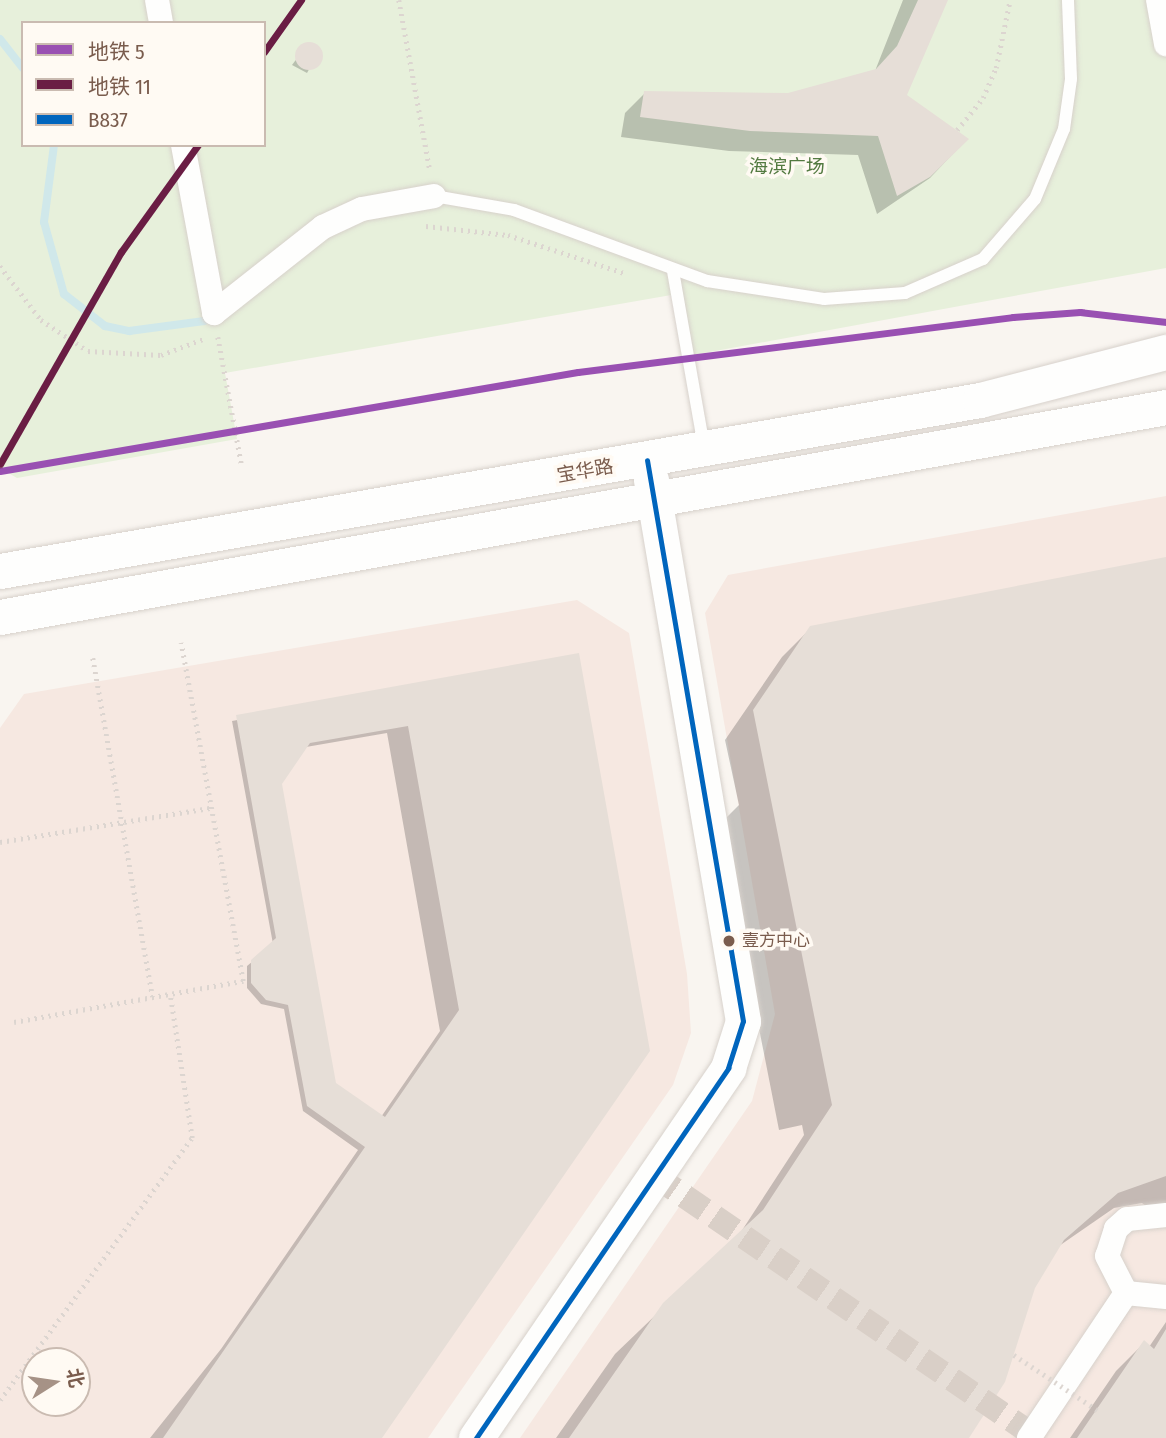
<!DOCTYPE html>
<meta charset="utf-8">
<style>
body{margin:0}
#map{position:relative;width:1166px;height:1438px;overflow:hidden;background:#f9f5f0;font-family:"Fira Sans Condensed","Noto Sans SC",sans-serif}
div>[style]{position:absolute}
.commercial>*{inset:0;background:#f6e8e1}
.green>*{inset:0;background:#e7f0db}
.shadow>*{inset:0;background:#0003}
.stream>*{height:8px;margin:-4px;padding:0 4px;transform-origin:4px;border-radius:4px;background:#d0e8ea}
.building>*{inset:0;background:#e6ded7}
.round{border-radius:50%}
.street-tunnel>*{height:24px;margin-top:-12px;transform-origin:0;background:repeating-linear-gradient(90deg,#d9cfc7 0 24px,transparent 0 36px)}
.path>*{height:4.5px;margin-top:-2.25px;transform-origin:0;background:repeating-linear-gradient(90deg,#dcd5d0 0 2px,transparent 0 7px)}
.roads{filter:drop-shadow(0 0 2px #d7d1cb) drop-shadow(0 0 2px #d7d1cb)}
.lane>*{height:12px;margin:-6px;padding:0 6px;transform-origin:6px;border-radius:6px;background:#fefefd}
.street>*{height:24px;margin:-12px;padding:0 12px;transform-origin:12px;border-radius:12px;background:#fefefd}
.secondary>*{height:35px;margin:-17.5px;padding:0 17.5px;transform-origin:17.5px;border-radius:17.5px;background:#fefefd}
.path-bridge>*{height:4.5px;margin-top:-2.25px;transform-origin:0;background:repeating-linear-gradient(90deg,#dcd5d0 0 2px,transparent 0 7px)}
.bus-1>*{height:5px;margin:-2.5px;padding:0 2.5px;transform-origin:2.5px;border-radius:2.5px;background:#0065bd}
.metro-1>*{height:7px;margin:-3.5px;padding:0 3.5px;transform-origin:3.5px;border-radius:3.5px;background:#9950b2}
.metro-2>*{height:7px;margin:-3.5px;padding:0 3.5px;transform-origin:3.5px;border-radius:3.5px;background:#6a1d44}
.dots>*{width:19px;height:19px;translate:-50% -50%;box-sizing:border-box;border:4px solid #fffaf3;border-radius:50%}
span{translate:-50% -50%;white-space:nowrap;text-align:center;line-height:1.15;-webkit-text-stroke:7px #fffaf3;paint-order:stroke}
.bus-label{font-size:17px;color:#7a5c4d}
.left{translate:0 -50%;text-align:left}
.park-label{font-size:19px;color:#537a41}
.street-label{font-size:19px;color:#7a5c4d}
.legend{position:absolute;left:21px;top:21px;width:245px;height:126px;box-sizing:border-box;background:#fffaf3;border:2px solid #cabbb1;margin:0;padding:9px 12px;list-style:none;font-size:21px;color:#7a5c4d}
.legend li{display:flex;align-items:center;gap:14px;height:35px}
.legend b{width:35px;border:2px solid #cabbb1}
.north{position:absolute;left:21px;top:1347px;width:70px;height:70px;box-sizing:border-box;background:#fffaf3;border:2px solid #cabbb1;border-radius:50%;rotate:78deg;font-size:19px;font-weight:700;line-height:28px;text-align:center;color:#7a5c4d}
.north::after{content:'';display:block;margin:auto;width:24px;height:32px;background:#a69286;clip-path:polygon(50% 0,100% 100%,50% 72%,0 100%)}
</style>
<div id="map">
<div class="commercial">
<div style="clip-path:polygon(1166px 496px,1166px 1438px,520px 1438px,752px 1101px,775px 1014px,705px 613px,728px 575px)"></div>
<div style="clip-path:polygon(evenodd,577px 600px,629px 633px,687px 974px,691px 1033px,673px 1085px,428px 1438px,0 1438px,0 728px,24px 694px,577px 600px,35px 1361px,77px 1361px,77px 1403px,35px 1403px,35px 1361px)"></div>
</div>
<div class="green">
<div style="clip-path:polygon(evenodd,0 0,1166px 0,1166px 268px,688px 356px,677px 294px,225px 373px,237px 439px,17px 478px,0 468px,0 0,23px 23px,264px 23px,264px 145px,23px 145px,23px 23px)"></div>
</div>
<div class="shadow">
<div style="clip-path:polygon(903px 0,945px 0,904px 96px,967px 139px,930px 178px,877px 214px,858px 155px,729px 151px,621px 137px,625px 113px,645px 93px,788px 95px,875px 71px)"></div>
<div style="clip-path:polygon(307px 45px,319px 52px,307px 73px,292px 65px)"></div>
<div style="clip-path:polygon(1166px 558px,1166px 1221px,1142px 1203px,1114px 1208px,1059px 1246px,1033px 1288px,1003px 1381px,967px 1438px,556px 1438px,615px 1354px,739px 1235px,804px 1135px,802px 1125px,779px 1130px,719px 825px,739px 805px,725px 740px,782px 657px,811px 628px)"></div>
<div style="clip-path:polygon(evenodd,578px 656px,380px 1438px,150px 1438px,221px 1349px,358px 1150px,303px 1111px,284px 1009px,261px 1004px,247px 988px,247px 966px,273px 944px,232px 721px,578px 656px,387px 733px,440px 1031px,381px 1117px,335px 1084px,280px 784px,306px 747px,387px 733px)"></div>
<div style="clip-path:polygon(1166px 1322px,1166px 1438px,1070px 1438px,1116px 1371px,1144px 1343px,1149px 1347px)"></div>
</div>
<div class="stream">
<div style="left:0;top:39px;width:37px;rotate:52deg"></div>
<div style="left:54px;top:145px;width:78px;rotate:97.4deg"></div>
<div style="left:44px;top:222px;width:75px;rotate:74.5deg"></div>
<div style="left:64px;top:294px;width:52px;rotate:38deg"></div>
<div style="left:105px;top:326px;width:25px;rotate:12deg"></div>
<div style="left:129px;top:331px;width:76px;rotate:-7.6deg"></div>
</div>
<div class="building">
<div style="clip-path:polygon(918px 0,948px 0,907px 95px,969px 139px,930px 177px,897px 196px,878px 136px,750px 131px,640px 117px,644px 91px,788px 93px,876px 69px,897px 46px)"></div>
<div class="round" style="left:295px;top:42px;width:28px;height:28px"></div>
<div style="clip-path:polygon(1166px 557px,1166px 1176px,1118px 1193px,1064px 1240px,1035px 1288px,1005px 1382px,969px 1438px,569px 1438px,663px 1303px,763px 1210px,832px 1105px,753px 710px,810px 626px)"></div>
<div style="clip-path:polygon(evenodd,579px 653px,650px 1051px,382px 1438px,163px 1438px,365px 1147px,307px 1106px,288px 1005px,266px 1000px,251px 983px,251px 960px,276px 938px,236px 715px,579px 653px,408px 726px,459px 1010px,385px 1117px,336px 1083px,282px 784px,310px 743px,408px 726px)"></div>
<div style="clip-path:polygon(1166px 1329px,1166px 1438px,1077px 1438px,1144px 1340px,1154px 1349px)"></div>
</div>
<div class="street-tunnel">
<div style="left:655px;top:1176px;width:457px;rotate:34.4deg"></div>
</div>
<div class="path">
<div style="left:399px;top:0;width:174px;rotate:79.7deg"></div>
<div style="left:957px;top:130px;width:41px;rotate:-50.9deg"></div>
<div style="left:983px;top:98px;width:33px;rotate:-67deg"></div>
<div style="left:996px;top:68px;width:69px;rotate:-78.4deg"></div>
<div style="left:426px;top:226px;width:82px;rotate:6.3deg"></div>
<div style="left:508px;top:235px;width:125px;rotate:18.1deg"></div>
<div style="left:0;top:266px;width:68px;rotate:52.8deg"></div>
<div style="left:41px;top:320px;width:56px;rotate:33.4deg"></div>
<div style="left:88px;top:351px;width:73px;rotate:3.1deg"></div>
<div style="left:161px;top:355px;width:48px;rotate:-20.7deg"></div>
<div style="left:218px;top:337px;width:132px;rotate:79.5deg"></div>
<div style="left:93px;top:658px;width:344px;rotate:80deg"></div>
<div style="left:0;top:842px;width:214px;rotate:-9.2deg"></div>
<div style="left:14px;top:1022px;width:233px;rotate:-10.2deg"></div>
<div style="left:243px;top:981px;width:344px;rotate:-100.4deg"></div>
<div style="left:0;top:1400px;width:325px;rotate:-53.8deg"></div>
<div style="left:192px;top:1138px;width:146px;rotate:-98.7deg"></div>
</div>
<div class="roads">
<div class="lane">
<div style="left:434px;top:196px;width:81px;rotate:9.9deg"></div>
<div style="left:514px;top:210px;width:206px;rotate:20.2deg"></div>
<div style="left:707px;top:281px;width:118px;rotate:8.7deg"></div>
<div style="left:824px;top:299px;width:81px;rotate:-4.2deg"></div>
<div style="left:905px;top:293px;width:85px;rotate:-23.6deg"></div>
<div style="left:983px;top:259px;width:79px;rotate:-49.1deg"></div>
<div style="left:1035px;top:199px;width:76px;rotate:-67.5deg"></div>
<div style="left:1064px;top:129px;width:50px;rotate:-82deg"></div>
<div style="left:1071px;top:79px;width:79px;rotate:-92.2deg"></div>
<div style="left:673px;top:271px;width:179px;rotate:80deg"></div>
</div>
<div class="street">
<div style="left:157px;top:0;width:23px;rotate:80deg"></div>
<div style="left:1158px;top:0;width:45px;rotate:79.7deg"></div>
<div style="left:183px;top:145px;width:171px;rotate:79.5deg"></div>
<div style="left:214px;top:313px;width:139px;rotate:-38.3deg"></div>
<div style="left:323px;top:227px;width:43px;rotate:-24.8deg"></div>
<div style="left:362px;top:209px;width:73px;rotate:-10.2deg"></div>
<div style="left:1166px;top:1215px;width:39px;rotate:174deg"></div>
<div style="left:1127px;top:1219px;width:15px;rotate:138deg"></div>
<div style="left:1116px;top:1229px;width:28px;rotate:108deg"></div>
<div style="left:1107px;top:1256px;width:42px;rotate:62.8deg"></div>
<div style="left:1126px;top:1293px;width:40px;rotate:5.7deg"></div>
<div style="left:1029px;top:1438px;width:174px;rotate:-56.2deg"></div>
</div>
<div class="secondary">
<div style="left:0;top:571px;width:995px;rotate:-9.9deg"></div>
<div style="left:980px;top:400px;width:192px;rotate:-14.5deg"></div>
<div style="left:0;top:617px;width:1185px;rotate:-10.21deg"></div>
<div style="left:476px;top:1438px;width:448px;rotate:-55.7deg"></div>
<div style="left:728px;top:1068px;width:49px;rotate:-72.3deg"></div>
<div style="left:743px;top:1021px;width:549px;rotate:-99.65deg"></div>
</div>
</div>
<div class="path-bridge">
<div style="left:1014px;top:1355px;width:100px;rotate:33.5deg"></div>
</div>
<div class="bus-1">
<div style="left:476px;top:1438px;width:448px;rotate:-55.7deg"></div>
<div style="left:728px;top:1068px;width:49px;rotate:-72.3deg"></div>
<div style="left:743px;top:1021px;width:569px;rotate:-99.71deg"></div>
</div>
<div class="metro-1">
<div style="left:0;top:471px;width:586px;rotate:-9.72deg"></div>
<div style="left:578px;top:372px;width:438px;rotate:-7.2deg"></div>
<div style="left:1013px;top:317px;width:67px;rotate:-4.3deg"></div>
<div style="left:1080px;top:312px;width:87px;rotate:6.6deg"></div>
</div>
<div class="metro-2">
<div style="left:264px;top:52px;width:64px;rotate:-54.6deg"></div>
<div style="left:0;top:464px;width:244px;rotate:-60.3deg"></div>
<div style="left:121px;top:252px;width:132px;rotate:-54.3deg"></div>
</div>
<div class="dots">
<div style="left:729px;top:941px;background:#7a5c4d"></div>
</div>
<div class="bus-label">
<span class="left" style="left:742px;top:941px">壹方中心</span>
</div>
<div class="park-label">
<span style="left:787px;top:167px">海滨广场</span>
</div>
<div class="street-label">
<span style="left:585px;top:471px;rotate:-10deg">宝华路</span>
</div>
<ul class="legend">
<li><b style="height:9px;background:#9950b2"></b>地铁 5</li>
<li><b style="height:9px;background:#6a1d44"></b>地铁 11</li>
<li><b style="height:9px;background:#0065bd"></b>B837</li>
</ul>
<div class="north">北</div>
</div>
